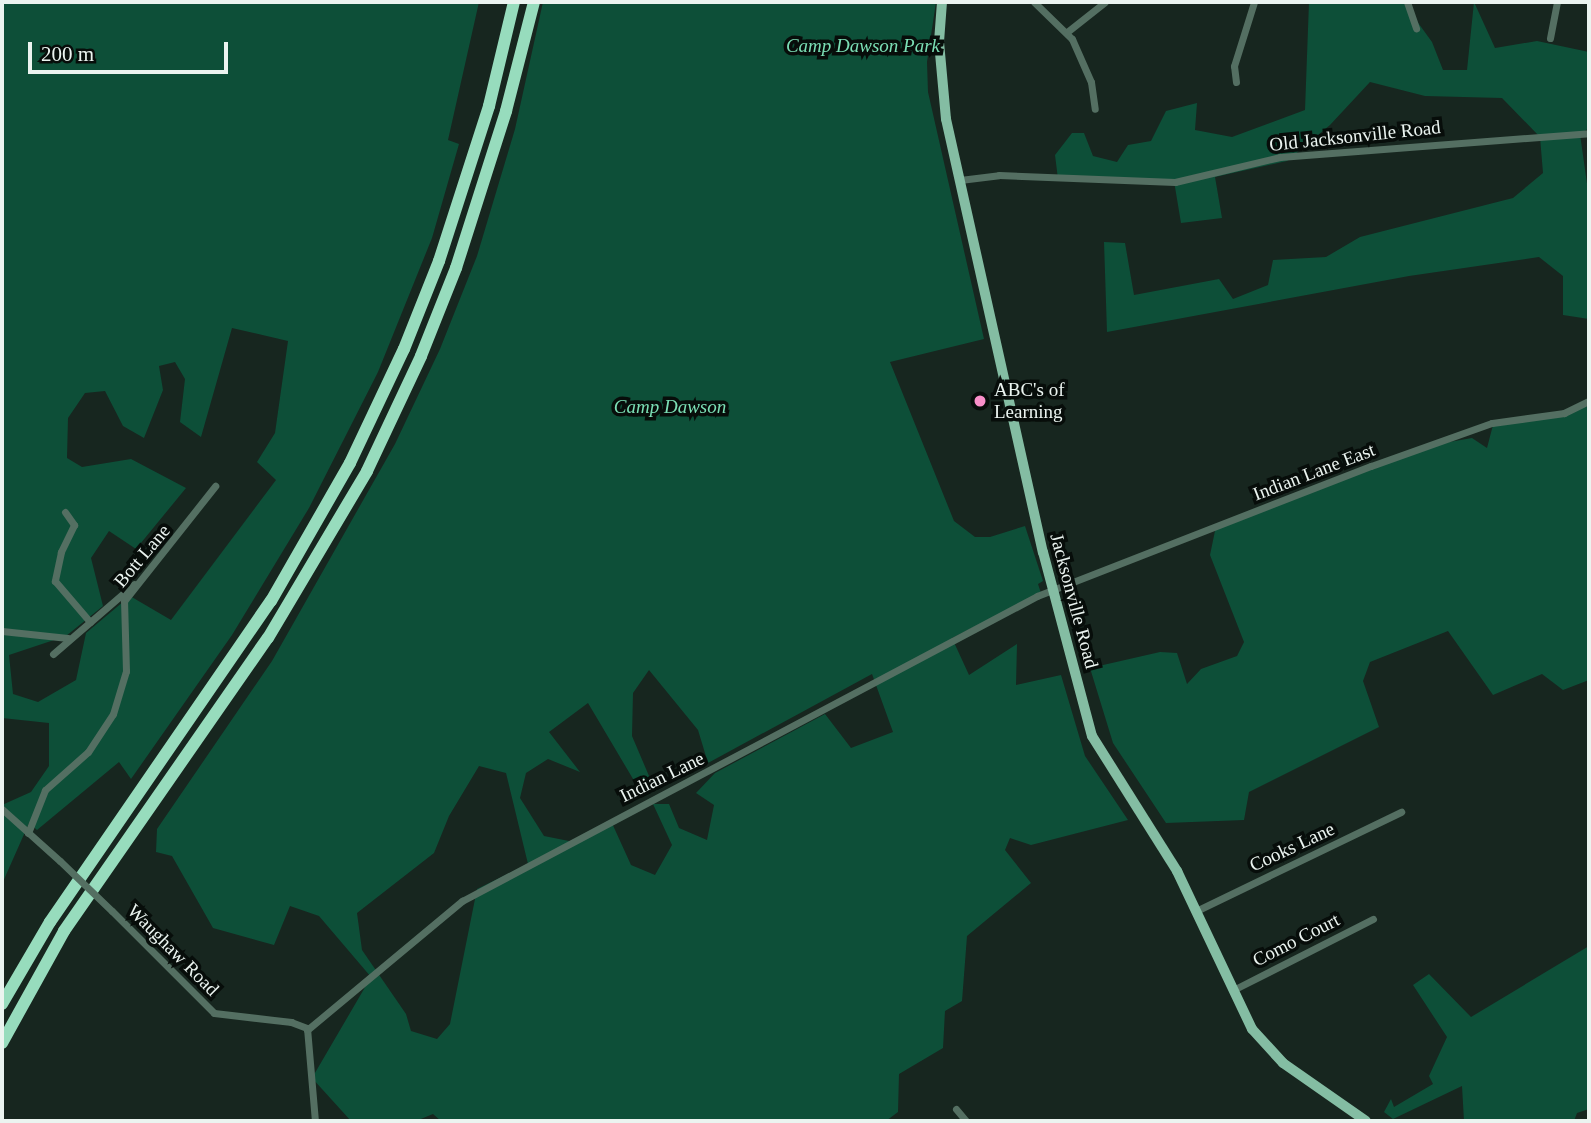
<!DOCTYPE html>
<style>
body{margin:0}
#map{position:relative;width:1591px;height:1123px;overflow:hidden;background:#17261f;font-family:Georgia,serif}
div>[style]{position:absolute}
.green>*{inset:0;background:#0d4f38}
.street>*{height:7px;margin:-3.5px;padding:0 3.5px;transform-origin:3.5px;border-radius:3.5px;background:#546f62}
.primary>*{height:10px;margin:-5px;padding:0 5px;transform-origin:5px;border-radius:5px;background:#84bda3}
.highway>*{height:12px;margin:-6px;padding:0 6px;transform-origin:6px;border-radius:6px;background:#97dcbd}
.street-bridge>*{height:7px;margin:-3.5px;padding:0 3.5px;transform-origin:3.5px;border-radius:3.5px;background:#546f62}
.dots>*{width:19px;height:19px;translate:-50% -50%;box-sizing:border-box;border:4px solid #070d0a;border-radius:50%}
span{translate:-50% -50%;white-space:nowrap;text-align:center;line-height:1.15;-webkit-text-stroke:7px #070d0a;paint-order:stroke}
.park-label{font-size:19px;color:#7bdfb5;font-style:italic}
.street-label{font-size:19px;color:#ebf4f0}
.poi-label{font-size:19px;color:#ebf4f0}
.left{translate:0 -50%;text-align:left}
.frame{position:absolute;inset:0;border:4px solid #ebf4f0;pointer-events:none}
.scale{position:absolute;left:28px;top:42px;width:200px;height:32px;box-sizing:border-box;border:4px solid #ebf4f0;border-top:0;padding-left:9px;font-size:21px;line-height:24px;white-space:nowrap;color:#ebf4f0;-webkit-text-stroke:5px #070d0a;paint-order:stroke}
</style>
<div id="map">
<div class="green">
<div style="clip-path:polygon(evenodd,2px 2px,479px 2px,448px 140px,459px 144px,432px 238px,378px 372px,309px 508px,232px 635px,131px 779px,119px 762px,37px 830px,29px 823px,2px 884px,2px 805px,31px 792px,49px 766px,49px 723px,2px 718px,2px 2px,232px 328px,288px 341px,275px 433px,257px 462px,276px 480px,171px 620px,130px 596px,86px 633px,76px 680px,38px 702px,13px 694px,9px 655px,66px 636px,103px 606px,91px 558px,109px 531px,136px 549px,186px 488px,131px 459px,82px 467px,67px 458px,68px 418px,85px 393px,105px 391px,123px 426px,144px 438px,163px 390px,159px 366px,175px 362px,185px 379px,180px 422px,201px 437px,232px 328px)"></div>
<div style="clip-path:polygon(evenodd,543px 2px,936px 2px,927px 62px,928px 92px,984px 339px,890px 362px,954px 521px,975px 537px,990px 537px,1025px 526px,1043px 581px,1038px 584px,1041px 593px,952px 638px,969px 675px,1017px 644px,1016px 685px,1061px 675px,1085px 756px,1128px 820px,1031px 845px,1010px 838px,1005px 850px,1031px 883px,967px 936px,962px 1001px,945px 1011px,943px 1048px,899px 1074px,898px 1112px,886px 1121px,441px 1121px,433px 1114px,416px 1121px,351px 1121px,312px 1078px,371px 977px,319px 916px,290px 906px,274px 945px,213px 928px,172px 856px,156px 852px,157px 829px,272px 661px,395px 444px,440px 349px,477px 256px,515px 129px,543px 2px,649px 670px,698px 730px,708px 763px,872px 674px,893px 732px,851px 748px,825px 714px,715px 773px,696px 793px,714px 805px,707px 840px,679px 828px,669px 804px,653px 804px,672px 845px,655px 875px,631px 865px,611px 821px,574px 842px,544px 836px,520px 798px,526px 773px,548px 759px,580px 772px,549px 732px,588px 703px,636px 784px,655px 790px,632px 736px,633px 693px,649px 670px,543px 2px,479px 766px,506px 773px,528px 864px,477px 889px,450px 1024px,437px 1039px,411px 1031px,406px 1014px,362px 950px,357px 913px,434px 853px,449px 816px,479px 766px)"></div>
<div style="clip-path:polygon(1309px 2px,1403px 2px,1432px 42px,1443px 70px,1467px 70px,1474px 2px,1495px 48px,1537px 41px,1589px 52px,1589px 128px,1580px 134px,1589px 198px,1589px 319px,1563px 315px,1563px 276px,1539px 257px,1409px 276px,1107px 332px,1104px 242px,1125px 243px,1134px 295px,1219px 279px,1233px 299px,1268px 285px,1273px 260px,1326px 257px,1360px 237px,1513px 198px,1543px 173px,1540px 137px,1502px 98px,1425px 96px,1370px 82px,1330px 125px,1287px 161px,1215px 177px,1222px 218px,1181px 223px,1174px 181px,1058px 179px,1055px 155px,1072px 133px,1084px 133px,1093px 156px,1117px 162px,1128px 145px,1151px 141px,1166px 111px,1197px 103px,1195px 130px,1232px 137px,1305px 110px)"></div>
<div style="clip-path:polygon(1589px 406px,1589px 680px,1563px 690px,1542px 674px,1493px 695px,1448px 631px,1370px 662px,1363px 681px,1379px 727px,1249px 792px,1244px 820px,1166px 823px,1113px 743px,1090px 668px,1160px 652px,1177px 653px,1187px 684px,1201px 669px,1237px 656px,1244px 642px,1210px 555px,1216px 526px,1421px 447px,1472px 438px,1487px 448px,1493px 425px)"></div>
<div style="clip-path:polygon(1589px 946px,1589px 1109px,1577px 1113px,1574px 1121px,1464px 1121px,1462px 1086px,1393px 1119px,1384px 1112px,1391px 1099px,1394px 1107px,1433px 1084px,1429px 1076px,1447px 1037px,1413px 985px,1429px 974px,1471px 1017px)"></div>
</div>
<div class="street">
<div style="left:1034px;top:2px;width:53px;rotate:44.2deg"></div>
<div style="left:1072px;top:39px;width:47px;rotate:66.2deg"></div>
<div style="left:1091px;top:82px;width:27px;rotate:82deg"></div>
<div style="left:1407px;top:2px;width:28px;rotate:71deg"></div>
<div style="left:1067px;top:32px;width:48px;rotate:-38.3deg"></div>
<div style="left:1550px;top:38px;width:37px;rotate:-79deg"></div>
<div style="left:1236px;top:82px;width:16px;rotate:-97deg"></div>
<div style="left:1234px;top:66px;width:67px;rotate:-72.6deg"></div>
<div style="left:960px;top:180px;width:39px;rotate:-7deg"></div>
<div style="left:999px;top:175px;width:176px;rotate:2.3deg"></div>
<div style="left:1175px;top:182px;width:108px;rotate:-13.4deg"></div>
<div style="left:1280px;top:157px;width:310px;rotate:-4.4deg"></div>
<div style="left:65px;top:512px;width:16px;rotate:55deg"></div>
<div style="left:74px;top:525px;width:30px;rotate:116deg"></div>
<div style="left:61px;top:552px;width:30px;rotate:102deg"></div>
<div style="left:55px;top:581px;width:54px;rotate:49.5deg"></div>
<div style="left:2px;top:631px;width:66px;rotate:6.1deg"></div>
<div style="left:53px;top:654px;width:107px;rotate:-40.8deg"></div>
<div style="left:2px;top:809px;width:78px;rotate:41.9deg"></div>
<div style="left:28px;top:833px;width:46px;rotate:-68.4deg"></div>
<div style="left:45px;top:790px;width:57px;rotate:-41.5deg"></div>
<div style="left:88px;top:752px;width:45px;rotate:-56.7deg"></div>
<div style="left:113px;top:714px;width:45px;rotate:-73.2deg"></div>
<div style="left:126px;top:671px;width:70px;rotate:-91.6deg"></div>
<div style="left:124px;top:601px;width:147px;rotate:-51.6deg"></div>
<div style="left:112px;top:911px;width:144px;rotate:45deg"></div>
<div style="left:214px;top:1013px;width:78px;rotate:6.7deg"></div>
<div style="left:291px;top:1022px;width:17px;rotate:21deg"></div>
<div style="left:307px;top:1028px;width:93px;rotate:85.1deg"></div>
<div style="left:1196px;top:911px;width:228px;rotate:-25.8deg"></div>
<div style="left:1233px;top:990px;width:157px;rotate:-26.9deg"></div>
<div style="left:307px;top:1030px;width:202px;rotate:-39.8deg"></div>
<div style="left:462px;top:901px;width:651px;rotate:-27.94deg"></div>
<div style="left:1037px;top:596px;width:358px;rotate:-21.3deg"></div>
<div style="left:1371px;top:466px;width:128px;rotate:-19.6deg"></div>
<div style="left:1492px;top:423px;width:73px;rotate:-7.9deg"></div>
<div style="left:1564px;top:413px;width:28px;rotate:-26deg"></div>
<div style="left:956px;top:1109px;width:16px;rotate:50deg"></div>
</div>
<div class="primary">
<div style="left:942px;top:2px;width:40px;rotate:94.3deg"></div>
<div style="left:939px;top:42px;width:77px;rotate:84.8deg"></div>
<div style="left:946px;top:119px;width:444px;rotate:77.4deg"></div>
<div style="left:1043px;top:552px;width:190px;rotate:75.1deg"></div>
<div style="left:1092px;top:736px;width:160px;rotate:57.8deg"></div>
<div style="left:1177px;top:871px;width:175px;rotate:64.6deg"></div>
<div style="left:1252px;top:1029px;width:46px;rotate:47.6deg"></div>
<div style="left:1283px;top:1063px;width:101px;rotate:34.9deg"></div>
</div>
<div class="highway">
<div style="left:2px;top:1004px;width:95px;rotate:-59.7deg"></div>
<div style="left:50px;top:922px;width:390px;rotate:-55.5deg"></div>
<div style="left:271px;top:601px;width:159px;rotate:-60.2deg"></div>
<div style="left:350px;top:463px;width:126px;rotate:-64.7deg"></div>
<div style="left:404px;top:349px;width:95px;rotate:-68.3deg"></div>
<div style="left:439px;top:261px;width:163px;rotate:-72.1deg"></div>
<div style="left:489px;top:106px;width:107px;rotate:-76.5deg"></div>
<div style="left:2px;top:1043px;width:128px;rotate:-61deg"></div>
<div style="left:64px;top:931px;width:357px;rotate:-55.2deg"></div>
<div style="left:268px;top:638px;width:194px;rotate:-59.3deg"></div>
<div style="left:367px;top:471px;width:127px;rotate:-64.8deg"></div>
<div style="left:421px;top:356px;width:95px;rotate:-68.3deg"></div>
<div style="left:456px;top:268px;width:165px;rotate:-72.3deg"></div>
<div style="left:506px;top:111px;width:113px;rotate:-75.6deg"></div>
</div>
<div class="street-bridge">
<div style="left:60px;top:861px;width:72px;rotate:43.9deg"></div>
</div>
<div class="dots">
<div style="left:980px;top:401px;background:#f98fc9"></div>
</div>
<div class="park-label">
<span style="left:863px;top:46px">Camp Dawson Park</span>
<span style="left:670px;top:407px">Camp Dawson</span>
</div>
<div class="street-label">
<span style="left:1355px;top:136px;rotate:-6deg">Old Jacksonville Road</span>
<span style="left:1314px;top:472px;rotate:-21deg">Indian Lane East</span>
<span style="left:142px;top:556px;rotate:-50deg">Bott Lane</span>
<span style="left:1074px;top:601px;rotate:75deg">Jacksonville Road</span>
<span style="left:662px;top:777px;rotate:-26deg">Indian Lane</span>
<span style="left:1292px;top:847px;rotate:-25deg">Cooks Lane</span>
<span style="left:1296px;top:940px;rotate:-27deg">Como Court</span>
<span style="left:173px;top:950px;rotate:45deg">Waughaw Road</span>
</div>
<div class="poi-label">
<span class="left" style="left:994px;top:401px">ABC's of<br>Learning</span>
</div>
<div class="frame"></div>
<div class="scale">200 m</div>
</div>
